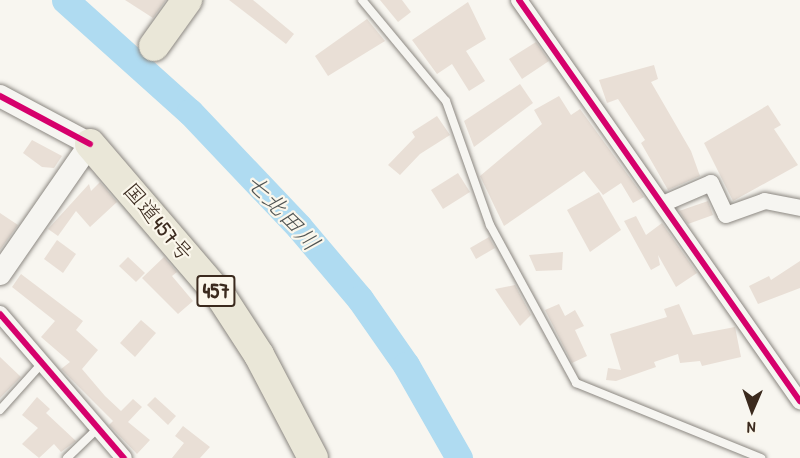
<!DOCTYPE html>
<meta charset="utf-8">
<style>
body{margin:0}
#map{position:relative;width:800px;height:458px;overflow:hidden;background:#f8f6f0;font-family:"Patrick Hand","Klee One",sans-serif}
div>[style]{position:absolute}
.river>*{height:27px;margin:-13.5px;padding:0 13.5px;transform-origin:13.5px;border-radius:13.5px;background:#afdbf1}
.building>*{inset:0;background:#e9dfd6}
.roads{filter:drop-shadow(0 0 2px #8b8781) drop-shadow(0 0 2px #8b8781)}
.lane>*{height:8px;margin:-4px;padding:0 4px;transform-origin:4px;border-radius:4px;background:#f6f5f1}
.street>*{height:16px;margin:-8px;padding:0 8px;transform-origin:8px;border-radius:8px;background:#f6f5f1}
.secondary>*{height:22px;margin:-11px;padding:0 11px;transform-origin:11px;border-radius:11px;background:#f6f5f1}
.highway>*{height:30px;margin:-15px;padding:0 15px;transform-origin:15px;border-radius:15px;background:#eae7d8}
.cycleway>*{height:6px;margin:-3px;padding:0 3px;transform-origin:3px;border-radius:3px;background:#d6006c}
span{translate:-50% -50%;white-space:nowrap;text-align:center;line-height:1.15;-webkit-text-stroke:4.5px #fbf7ec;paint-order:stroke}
.shield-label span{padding:2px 4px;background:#fbf7ec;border:2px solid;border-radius:4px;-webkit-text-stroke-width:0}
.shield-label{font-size:21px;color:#3b2a1e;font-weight:700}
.street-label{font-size:22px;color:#3b2a1e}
.water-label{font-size:24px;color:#505453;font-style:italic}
.north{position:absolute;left:722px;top:380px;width:60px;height:60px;-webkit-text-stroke:4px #fbf7ec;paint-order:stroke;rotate:182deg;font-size:16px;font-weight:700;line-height:24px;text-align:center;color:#3b2a1e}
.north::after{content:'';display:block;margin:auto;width:21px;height:27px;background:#3b2a1e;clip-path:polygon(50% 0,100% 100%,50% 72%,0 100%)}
</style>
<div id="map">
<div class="river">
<div style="left:65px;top:0;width:168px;rotate:41.9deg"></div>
<div style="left:190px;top:112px;width:158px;rotate:46.5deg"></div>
<div style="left:299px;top:227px;width:94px;rotate:49.7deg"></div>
<div style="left:360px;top:299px;width:80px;rotate:55.1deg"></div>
<div style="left:406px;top:365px;width:107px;rotate:60.3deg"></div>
</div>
<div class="building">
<div style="clip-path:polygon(125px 0,166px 0,153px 18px)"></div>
<div style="clip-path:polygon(229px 0,253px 0,294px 34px,286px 44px)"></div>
<div style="clip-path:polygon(380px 0,402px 0,411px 12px,398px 22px)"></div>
<div style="clip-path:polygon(468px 2px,486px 39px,466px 51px,485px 81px,469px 91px,452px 64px,437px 74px,412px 40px)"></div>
<div style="clip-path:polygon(367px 19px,385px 41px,328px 76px,315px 56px)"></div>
<div style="clip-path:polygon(536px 42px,549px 61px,522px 79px,509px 59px)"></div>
<div style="clip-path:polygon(654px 65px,658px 79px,651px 82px,691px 151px,700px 176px,668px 190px,641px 143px,645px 140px,618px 99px,607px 103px,599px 80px)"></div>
<div style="clip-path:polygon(520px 84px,533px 103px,474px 147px,464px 121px)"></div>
<div style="clip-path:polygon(559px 96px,571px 115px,580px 109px,644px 197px,633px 203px,621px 183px,603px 195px,584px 171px,504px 226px,480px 176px,542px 124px,534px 110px)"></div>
<div style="clip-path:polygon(768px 105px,781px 125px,774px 129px,798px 165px,733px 201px,704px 143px)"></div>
<div style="clip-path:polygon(437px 116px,450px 135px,420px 154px,400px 175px,388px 165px,415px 137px,412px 132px)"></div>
<div style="clip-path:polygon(32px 140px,62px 156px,54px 168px,42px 167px,23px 153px)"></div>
<div style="clip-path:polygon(458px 173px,470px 192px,443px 209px,431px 190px)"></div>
<div style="clip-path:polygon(100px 182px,117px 202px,90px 227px,76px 211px,58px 236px,48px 229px,89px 184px,91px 191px)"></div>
<div style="clip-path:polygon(599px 192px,621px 230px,590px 252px,567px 210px)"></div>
<div style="clip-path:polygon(708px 201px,713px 215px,688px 224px,679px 211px)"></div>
<div style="clip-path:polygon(0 213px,18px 225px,0 250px)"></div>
<div style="clip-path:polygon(636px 216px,646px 235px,662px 223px,697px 273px,676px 287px,658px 255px,660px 265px,651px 270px,624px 221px)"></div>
<div style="clip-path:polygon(489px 237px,495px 248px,476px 259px,470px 248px)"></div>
<div style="clip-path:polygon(57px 240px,76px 254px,63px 273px,44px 259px)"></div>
<div style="clip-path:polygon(563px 252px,562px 270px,536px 271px,529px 255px)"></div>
<div style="clip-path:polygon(128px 257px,145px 273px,136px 282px,119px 266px)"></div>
<div style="clip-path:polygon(164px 257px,177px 272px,172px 276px,193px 301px,178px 314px,142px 278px)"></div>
<div style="clip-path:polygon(800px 261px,800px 288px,758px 304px,749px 286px,769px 276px,771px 280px)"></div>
<div style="clip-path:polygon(21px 274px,83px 321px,76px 330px,98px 350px,82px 369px,105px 396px,121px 411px,133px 399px,142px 407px,128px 422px,150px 440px,137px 454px,109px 425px,113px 421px,61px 369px,70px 362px,41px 337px,55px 321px,12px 287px)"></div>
<div style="clip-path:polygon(515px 285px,531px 315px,520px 326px,495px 289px)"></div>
<div style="clip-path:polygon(559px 304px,565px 316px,575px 310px,584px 326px,575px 330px,587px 356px,572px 363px,545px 310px)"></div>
<div style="clip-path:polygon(679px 304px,693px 335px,735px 327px,741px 357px,702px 366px,700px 361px,680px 363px,678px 354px,654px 362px,656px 367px,616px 381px,606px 380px,608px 368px,621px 370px,610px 334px,667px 317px,664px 309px)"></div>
<div style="clip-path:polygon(141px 320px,156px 333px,135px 357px,120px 343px)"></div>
<div style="clip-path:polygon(0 357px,21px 377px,0 398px)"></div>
<div style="clip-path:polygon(37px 397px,50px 409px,46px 413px,76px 441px,61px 452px,54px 444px,39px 458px,22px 444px,38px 428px,22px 415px)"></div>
<div style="clip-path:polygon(155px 397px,176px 416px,168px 425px,147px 405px)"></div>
<div style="clip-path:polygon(183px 426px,210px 447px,200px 458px,172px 458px,184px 443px,175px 436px)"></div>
</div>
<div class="roads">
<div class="lane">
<div style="left:362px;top:0;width:131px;rotate:50.3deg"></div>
<div style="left:446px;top:101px;width:132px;rotate:70.5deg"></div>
<div style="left:490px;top:225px;width:180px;rotate:61.4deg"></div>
<div style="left:576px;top:383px;width:200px;rotate:22.1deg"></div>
<div style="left:0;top:410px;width:64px;rotate:-48.1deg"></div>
<div style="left:67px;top:458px;width:42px;rotate:-44deg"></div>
</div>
<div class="street">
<div style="left:519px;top:0;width:490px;rotate:55deg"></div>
<div style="left:665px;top:203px;width:50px;rotate:-23.5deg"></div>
<div style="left:711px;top:183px;width:35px;rotate:65deg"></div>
<div style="left:726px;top:215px;width:41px;rotate:-19.7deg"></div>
<div style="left:765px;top:201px;width:36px;rotate:11deg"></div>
<div style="left:0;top:314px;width:190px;rotate:49.3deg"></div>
</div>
<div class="secondary">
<div style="left:0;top:96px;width:102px;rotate:28.1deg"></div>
<div style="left:90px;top:144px;width:158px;rotate:124.7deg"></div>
</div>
<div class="highway">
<div style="left:154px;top:46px;width:57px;rotate:-54.3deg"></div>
<div style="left:90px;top:144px;width:203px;rotate:49.4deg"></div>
<div style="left:222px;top:298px;width:68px;rotate:57deg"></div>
<div style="left:259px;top:355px;width:116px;rotate:62.3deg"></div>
</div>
</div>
<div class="cycleway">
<div style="left:519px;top:0;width:490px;rotate:55deg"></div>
<div style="left:0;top:96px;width:102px;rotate:28.1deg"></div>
<div style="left:0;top:314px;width:190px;rotate:49.3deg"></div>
</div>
<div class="shield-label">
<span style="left:216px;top:291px">457</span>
</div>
<div class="street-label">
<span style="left:158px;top:222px;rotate:50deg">国道457号</span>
</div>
<div class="water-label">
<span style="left:283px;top:212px;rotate:47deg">七北田川</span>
</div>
<div class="north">N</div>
</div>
